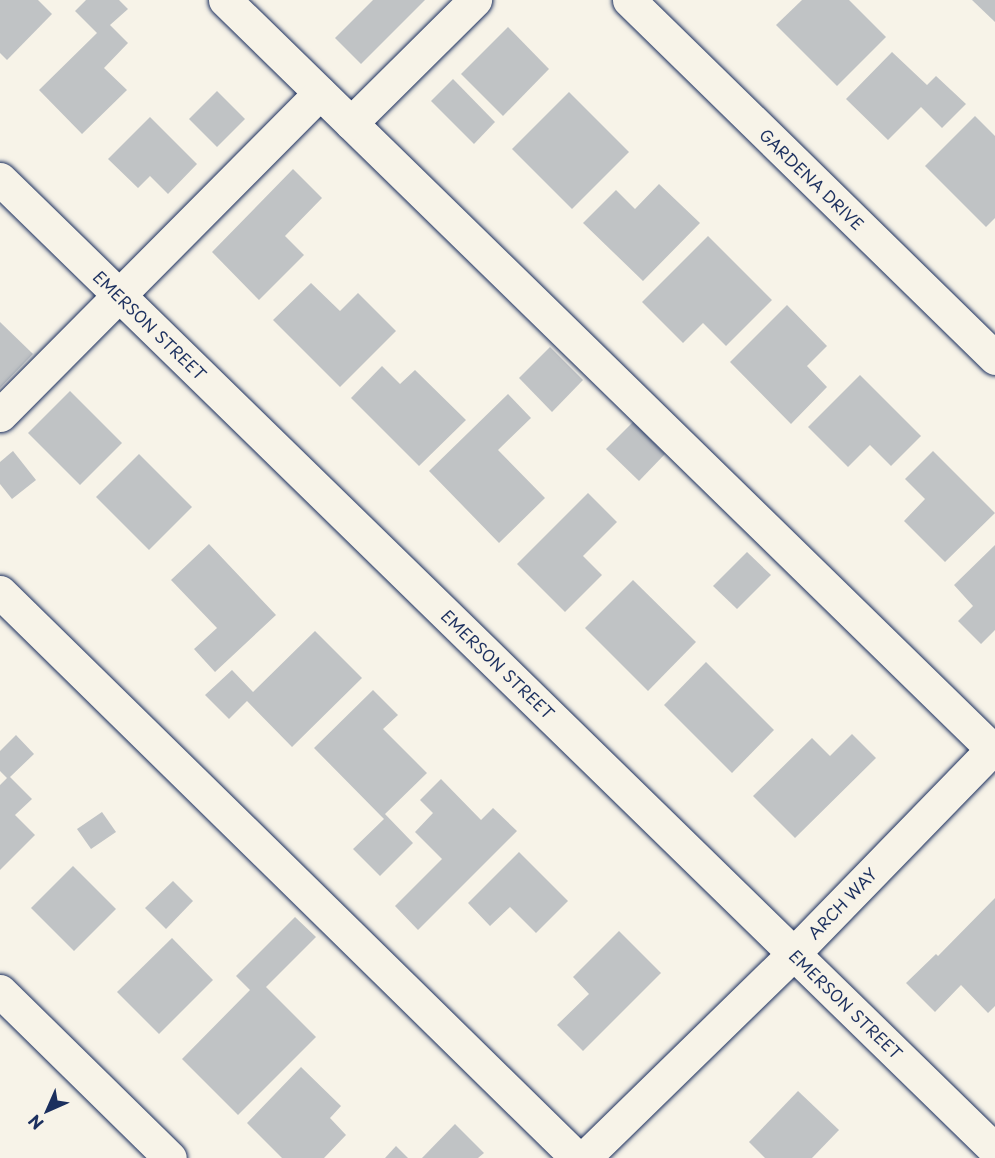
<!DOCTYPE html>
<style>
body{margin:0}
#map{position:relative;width:995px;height:1158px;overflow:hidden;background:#f7f3e8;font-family:"Playpen Sans",sans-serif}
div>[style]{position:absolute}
.building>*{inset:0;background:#c0c3c5}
.roads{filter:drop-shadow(0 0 2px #1b2f5e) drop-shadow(0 0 2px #1b2f5e)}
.minor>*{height:33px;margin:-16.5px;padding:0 16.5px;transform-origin:16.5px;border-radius:16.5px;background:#f7f3e8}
span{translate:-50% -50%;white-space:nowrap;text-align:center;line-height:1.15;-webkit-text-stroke:6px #f7f3e8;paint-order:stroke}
.street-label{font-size:16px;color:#1b2f5e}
.north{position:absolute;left:18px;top:1080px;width:60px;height:60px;-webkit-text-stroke:4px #f7f3e8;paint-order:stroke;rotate:225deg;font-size:16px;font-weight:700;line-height:24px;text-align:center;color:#1b2f5e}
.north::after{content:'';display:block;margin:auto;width:21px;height:27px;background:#1b2f5e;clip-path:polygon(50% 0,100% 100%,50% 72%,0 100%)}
</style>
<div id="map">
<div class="building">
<div style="clip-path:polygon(0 0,38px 0,52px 14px,7px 60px,0 53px)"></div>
<div style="clip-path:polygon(86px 0,119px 0,128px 9px,110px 25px,128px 43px,104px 68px,127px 90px,82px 134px,39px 90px,97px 33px,75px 11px)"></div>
<div style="clip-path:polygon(373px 0,425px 0,361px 64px,335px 38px)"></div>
<div style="clip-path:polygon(802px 0,849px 0,886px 37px,837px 86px,776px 25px)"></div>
<div style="clip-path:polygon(972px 0,995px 0,995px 22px)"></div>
<div style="clip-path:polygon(508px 27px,549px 69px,503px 116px,461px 74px)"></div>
<div style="clip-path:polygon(892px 52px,927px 85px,936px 76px,966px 104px,942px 128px,921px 107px,888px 140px,846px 99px)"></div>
<div style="clip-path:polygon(453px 79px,495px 122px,474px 144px,431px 101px)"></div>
<div style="clip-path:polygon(217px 91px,245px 119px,217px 147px,189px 119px)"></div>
<div style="clip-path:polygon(569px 92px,629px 152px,572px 209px,512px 149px)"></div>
<div style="clip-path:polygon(975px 116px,995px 136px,995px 218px,986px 227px,925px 166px)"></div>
<div style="clip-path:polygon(150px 117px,197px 164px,168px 194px,150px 176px,138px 188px,108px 159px)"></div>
<div style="clip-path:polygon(293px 169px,322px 198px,285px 236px,304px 255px,259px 300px,212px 252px)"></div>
<div style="clip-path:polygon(659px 184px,700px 223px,643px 281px,583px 223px,616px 190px,635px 209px)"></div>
<div style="clip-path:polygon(708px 236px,772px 300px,726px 346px,703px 323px,683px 343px,642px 302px)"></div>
<div style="clip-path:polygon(311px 283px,340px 311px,358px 293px,396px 331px,340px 387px,273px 320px)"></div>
<div style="clip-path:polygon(787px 305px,827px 346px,807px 366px,827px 387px,791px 424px,730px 362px)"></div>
<div style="clip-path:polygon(0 322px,33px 354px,0 388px)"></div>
<div style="clip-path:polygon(550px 347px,583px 380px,552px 412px,519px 378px)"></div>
<div style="clip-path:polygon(382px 366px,400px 384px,415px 370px,466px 420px,419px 466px,351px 398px)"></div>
<div style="clip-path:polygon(860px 375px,921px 436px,891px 466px,870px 445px,848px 467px,808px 427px)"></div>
<div style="clip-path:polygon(70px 391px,122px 443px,80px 485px,28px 433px)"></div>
<div style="clip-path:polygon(508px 394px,531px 418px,498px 450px,545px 498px,499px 543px,429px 471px)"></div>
<div style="clip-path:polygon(633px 422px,665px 454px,639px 481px,606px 449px)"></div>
<div style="clip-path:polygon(13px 451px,36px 480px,12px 499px,0 484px,0 462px)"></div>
<div style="clip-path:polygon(933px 451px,995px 513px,945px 562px,904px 521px,925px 499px,905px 479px)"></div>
<div style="clip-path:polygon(139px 454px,192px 507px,149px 550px,96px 497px)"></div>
<div style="clip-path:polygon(588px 493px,617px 522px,583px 556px,602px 575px,565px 612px,517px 564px)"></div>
<div style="clip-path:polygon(209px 544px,276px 615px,215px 672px,194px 649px,217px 628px,171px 580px)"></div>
<div style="clip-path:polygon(995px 545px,995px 630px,981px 644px,958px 621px,973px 606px,954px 585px)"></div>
<div style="clip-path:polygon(747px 552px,771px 575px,737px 609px,713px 586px)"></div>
<div style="clip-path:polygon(633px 580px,696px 642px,648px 691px,585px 628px)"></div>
<div style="clip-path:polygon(315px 631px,362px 678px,292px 747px,247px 701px,229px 719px,205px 695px,232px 670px,253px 692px)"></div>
<div style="clip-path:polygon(706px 662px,774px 730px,732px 773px,664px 705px)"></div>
<div style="clip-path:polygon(373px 690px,398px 715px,383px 729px,427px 773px,385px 814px,413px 843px,380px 876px,353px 849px,384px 819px,314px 748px)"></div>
<div style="clip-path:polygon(852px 734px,876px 758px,795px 838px,753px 796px,812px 738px,830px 756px)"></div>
<div style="clip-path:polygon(16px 735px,34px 754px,10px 777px,32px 799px,15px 815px,35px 835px,0 870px,0 785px,7px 778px,0 771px,0 751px)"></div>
<div style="clip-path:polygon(441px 779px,481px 820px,493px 808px,517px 831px,418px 930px,395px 906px,442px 859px,415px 832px,433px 813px,420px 800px)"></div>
<div style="clip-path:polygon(102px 812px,116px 832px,91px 849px,77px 829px)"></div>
<div style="clip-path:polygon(519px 852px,568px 901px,536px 933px,510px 907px,490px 926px,468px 903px)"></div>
<div style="clip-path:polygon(73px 866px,116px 909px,74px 951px,31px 908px)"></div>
<div style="clip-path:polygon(173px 881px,193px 901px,166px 929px,145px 908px)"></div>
<div style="clip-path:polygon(995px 898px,995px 1006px,988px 1013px,961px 985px,935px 1012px,906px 983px,936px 954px,938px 956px)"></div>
<div style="clip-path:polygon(295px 917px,316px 937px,266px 987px,316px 1037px,238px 1115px,182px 1059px,250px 990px,236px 976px)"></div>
<div style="clip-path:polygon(619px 931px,661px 973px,583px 1051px,557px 1025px,589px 994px,573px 977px)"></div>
<div style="clip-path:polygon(172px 938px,213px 980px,159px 1034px,117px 992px)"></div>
<div style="clip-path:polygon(301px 1067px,341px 1106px,330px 1118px,346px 1135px,324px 1158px,282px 1158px,247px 1123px)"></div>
<div style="clip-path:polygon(798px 1091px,839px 1130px,812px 1158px,765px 1158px,749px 1142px)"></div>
<div style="clip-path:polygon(455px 1124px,484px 1153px,478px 1158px,422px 1158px)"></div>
<div style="clip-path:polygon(396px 1146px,408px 1158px,385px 1158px)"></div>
</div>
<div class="roads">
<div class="minor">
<div style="left:225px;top:0;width:1072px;rotate:44.32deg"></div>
<div style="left:629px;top:0;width:512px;rotate:44.37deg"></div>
<div style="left:351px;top:123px;width:175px;rotate:-44.8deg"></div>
<div style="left:0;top:179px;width:1390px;rotate:44.3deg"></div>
<div style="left:0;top:415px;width:454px;rotate:-45.2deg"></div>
<div style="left:0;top:592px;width:808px;rotate:44.45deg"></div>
<div style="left:0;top:991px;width:238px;rotate:44.5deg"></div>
<div style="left:584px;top:1158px;width:293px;rotate:-44.3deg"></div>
<div style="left:794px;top:953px;width:289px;rotate:-45.8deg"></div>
</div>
</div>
<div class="street-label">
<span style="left:812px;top:179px;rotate:44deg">GARDENA DRIVE</span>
<span style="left:150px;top:325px;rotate:44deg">EMERSON STREET</span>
<span style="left:498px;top:664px;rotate:44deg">EMERSON STREET</span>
<span style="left:842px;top:903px;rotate:-46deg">ARCH WAY</span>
<span style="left:846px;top:1004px;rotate:44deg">EMERSON STREET</span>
</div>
<div class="north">N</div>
</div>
